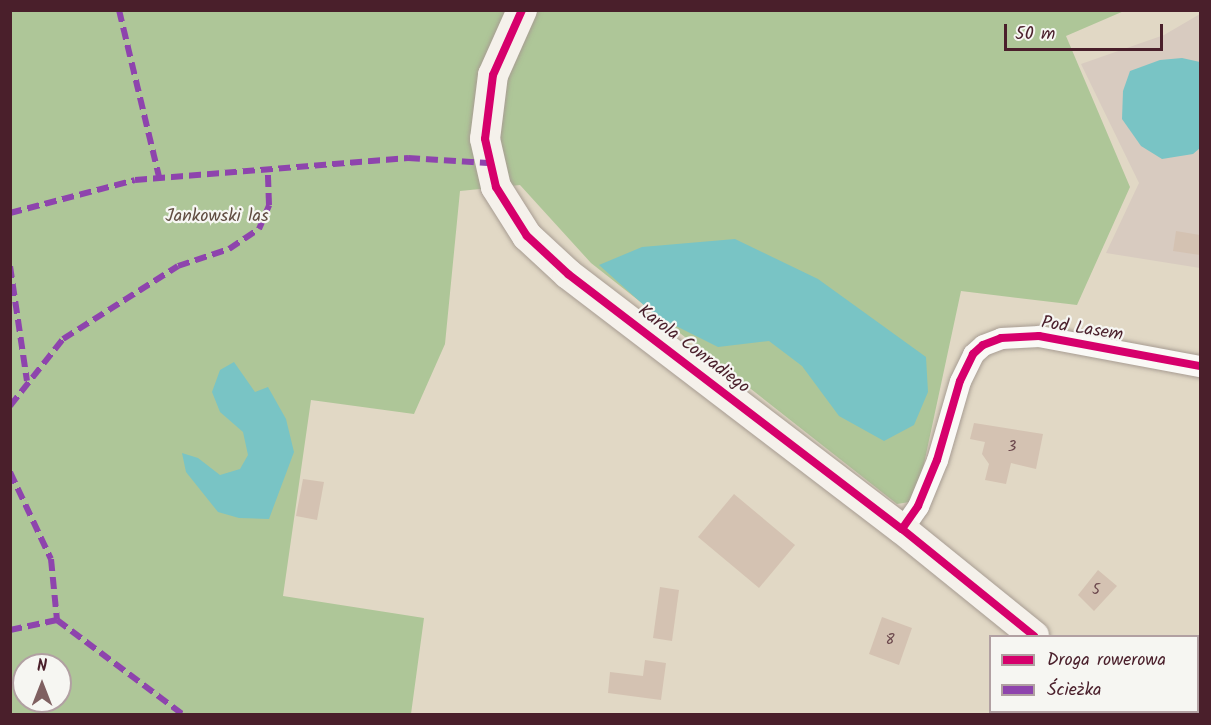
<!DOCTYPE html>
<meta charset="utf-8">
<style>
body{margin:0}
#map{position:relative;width:1211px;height:725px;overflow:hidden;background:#e1d8c5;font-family:Kalam,sans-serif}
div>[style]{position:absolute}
.industrial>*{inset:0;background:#d8cbc0}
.forest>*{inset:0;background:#aec698}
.water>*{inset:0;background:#79c4c5}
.building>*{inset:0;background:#d4c2b2}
.roads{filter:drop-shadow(0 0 2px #a79c92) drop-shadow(0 0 2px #a79c92)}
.street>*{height:21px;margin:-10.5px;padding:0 10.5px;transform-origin:10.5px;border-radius:10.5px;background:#faf9f6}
.secondary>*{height:30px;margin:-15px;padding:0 15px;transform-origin:15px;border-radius:15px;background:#f5f1eb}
.quiet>*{height:6px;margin-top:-3px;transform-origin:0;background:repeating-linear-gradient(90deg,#8e44ad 0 12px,transparent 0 18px)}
.cycleway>*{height:8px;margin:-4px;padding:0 4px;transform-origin:4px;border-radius:4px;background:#d6006c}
span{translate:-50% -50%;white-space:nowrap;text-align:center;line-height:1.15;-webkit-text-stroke:4.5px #f6f6f2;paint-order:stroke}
.number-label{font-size:15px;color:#6c484d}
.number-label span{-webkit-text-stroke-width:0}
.park-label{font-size:18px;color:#614d42}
.street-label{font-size:18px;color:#4a1f2b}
.frame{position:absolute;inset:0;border:12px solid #4a1f2b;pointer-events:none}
.legend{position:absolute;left:989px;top:635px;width:210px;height:78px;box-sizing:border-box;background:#f6f6f2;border:2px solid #b1a0a2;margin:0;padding:8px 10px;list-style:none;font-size:18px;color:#4a1f2b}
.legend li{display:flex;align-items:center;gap:12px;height:30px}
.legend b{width:30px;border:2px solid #b1a0a2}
.north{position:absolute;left:12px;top:653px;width:60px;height:60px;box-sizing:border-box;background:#f6f6f2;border:2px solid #b1a0a2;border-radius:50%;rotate:0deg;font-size:16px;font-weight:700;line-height:24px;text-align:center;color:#4a1f2b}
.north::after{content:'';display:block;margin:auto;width:21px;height:27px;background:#7f6061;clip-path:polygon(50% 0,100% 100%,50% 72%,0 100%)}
.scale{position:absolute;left:1004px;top:24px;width:159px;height:27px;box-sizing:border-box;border:3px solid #4a1f2b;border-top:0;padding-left:8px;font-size:18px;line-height:21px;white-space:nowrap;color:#4a1f2b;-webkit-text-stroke:4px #f6f6f2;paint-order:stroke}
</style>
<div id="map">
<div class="industrial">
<div style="clip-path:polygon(1200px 14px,1200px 268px,1106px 253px,1139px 183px,1081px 64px,1164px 35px)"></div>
</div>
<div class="forest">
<div style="clip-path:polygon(evenodd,10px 11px,1124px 11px,1066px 36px,1130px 187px,1077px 305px,961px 291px,916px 501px,897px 504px,591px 263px,520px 185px,460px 191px,445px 344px,414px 414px,311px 400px,283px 596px,424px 618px,411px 714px,11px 714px,10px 11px,24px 665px,60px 665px,60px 701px,24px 701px,24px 665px)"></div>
</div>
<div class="water">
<div style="clip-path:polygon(1182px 58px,1200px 62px,1200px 148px,1193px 154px,1162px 159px,1141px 146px,1122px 119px,1123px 91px,1130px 71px,1160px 60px)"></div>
<div style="clip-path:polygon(735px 239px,818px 279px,926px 357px,928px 392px,914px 425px,884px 441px,839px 416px,802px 366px,769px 341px,718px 347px,656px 316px,599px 265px,642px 247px)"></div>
<div style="clip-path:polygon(234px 362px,255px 392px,268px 387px,286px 419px,294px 452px,269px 519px,239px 518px,218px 512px,186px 472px,182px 453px,198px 458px,220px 475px,240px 469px,248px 455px,243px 432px,220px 412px,212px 392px,220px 370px)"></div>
</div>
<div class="building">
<div style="clip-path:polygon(1176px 231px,1200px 235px,1200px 255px,1173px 251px)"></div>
<div style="clip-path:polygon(974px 423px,1043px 434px,1036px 469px,1011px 463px,1006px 484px,985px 480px,989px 464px,982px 454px,985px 442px,970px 439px)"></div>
<div style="clip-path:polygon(303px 479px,324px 482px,317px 520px,296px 516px)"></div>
<div style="clip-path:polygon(734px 494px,795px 545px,759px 588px,698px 537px)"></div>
<div style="clip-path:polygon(1098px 570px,1117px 586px,1094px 611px,1078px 595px)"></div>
<div style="clip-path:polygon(660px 587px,679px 590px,672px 641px,653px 638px)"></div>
<div style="clip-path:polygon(882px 617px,912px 628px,899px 665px,869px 654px)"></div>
<div style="clip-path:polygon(645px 660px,666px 663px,661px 700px,608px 693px,610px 672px,643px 676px)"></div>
</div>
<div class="roads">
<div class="street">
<div style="left:902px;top:529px;width:28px;rotate:-55deg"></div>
<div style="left:918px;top:506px;width:50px;rotate:-67.6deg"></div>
<div style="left:937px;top:460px;width:82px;rotate:-73.8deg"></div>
<div style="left:960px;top:381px;width:30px;rotate:-64deg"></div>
<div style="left:973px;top:354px;width:13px;rotate:-42deg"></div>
<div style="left:983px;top:345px;width:19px;rotate:-21deg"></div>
<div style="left:1001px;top:338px;width:38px;rotate:-3deg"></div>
<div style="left:1039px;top:336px;width:164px;rotate:10.6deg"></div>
</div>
<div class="secondary">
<div style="left:522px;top:10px;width:71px;rotate:114deg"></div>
<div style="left:493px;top:75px;width:64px;rotate:97.1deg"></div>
<div style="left:485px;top:139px;width:49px;rotate:77.1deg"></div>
<div style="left:496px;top:187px;width:58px;rotate:57.7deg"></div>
<div style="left:527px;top:236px;width:56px;rotate:42.8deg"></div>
<div style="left:568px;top:274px;width:420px;rotate:37.4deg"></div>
<div style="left:902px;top:529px;width:170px;rotate:39deg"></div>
<div style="left:1102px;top:712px;width:3px;rotate:45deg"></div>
<div style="left:1135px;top:712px;width:6px;rotate:18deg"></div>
</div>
</div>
<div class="quiet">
<div style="left:119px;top:10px;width:172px;rotate:76.5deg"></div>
<div style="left:10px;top:213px;width:129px;rotate:-14.8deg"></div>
<div style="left:135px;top:180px;width:274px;rotate:-4.6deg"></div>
<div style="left:408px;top:158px;width:80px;rotate:3.6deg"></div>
<div style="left:10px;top:266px;width:116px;rotate:81.6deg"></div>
<div style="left:10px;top:406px;width:85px;rotate:-51.7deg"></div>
<div style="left:63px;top:339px;width:136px;rotate:-32.4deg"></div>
<div style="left:178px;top:266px;width:54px;rotate:-18.4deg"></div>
<div style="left:229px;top:249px;width:36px;rotate:-34deg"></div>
<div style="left:259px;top:229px;width:26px;rotate:-67deg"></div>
<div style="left:269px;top:205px;width:34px;rotate:-92deg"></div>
<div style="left:10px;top:472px;width:96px;rotate:64.8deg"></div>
<div style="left:51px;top:559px;width:61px;rotate:84.4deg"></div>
<div style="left:57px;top:620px;width:156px;rotate:36.9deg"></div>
<div style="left:10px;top:630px;width:48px;rotate:-12deg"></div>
</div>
<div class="cycleway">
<div style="left:522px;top:10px;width:71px;rotate:114deg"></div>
<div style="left:493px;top:75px;width:64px;rotate:97.1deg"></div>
<div style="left:485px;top:139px;width:49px;rotate:77.1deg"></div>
<div style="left:496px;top:187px;width:58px;rotate:57.7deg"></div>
<div style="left:527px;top:236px;width:56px;rotate:42.8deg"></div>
<div style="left:568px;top:274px;width:420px;rotate:37.4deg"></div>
<div style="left:902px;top:529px;width:170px;rotate:39deg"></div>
<div style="left:902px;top:529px;width:28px;rotate:-55deg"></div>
<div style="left:918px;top:506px;width:50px;rotate:-67.6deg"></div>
<div style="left:937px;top:460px;width:82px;rotate:-73.8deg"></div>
<div style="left:960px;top:381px;width:30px;rotate:-64deg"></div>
<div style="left:973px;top:354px;width:13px;rotate:-42deg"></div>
<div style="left:983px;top:345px;width:19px;rotate:-21deg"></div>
<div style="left:1001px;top:338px;width:38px;rotate:-3deg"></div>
<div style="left:1039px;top:336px;width:164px;rotate:10.6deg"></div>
</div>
<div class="number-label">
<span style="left:1012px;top:448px">3</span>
<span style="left:1096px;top:591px">5</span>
<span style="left:890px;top:641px">8</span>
</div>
<div class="park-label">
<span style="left:217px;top:217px">Jankowski las</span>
</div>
<div class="street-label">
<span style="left:1082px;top:330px;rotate:9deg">Pod Lasem</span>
<span style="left:693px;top:350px;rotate:37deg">Karola Conradiego</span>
</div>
<div class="frame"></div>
<ul class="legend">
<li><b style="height:8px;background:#d6006c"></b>Droga rowerowa</li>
<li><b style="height:8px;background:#8e44ad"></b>Ścieżka</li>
</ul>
<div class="north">N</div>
<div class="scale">50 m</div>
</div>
